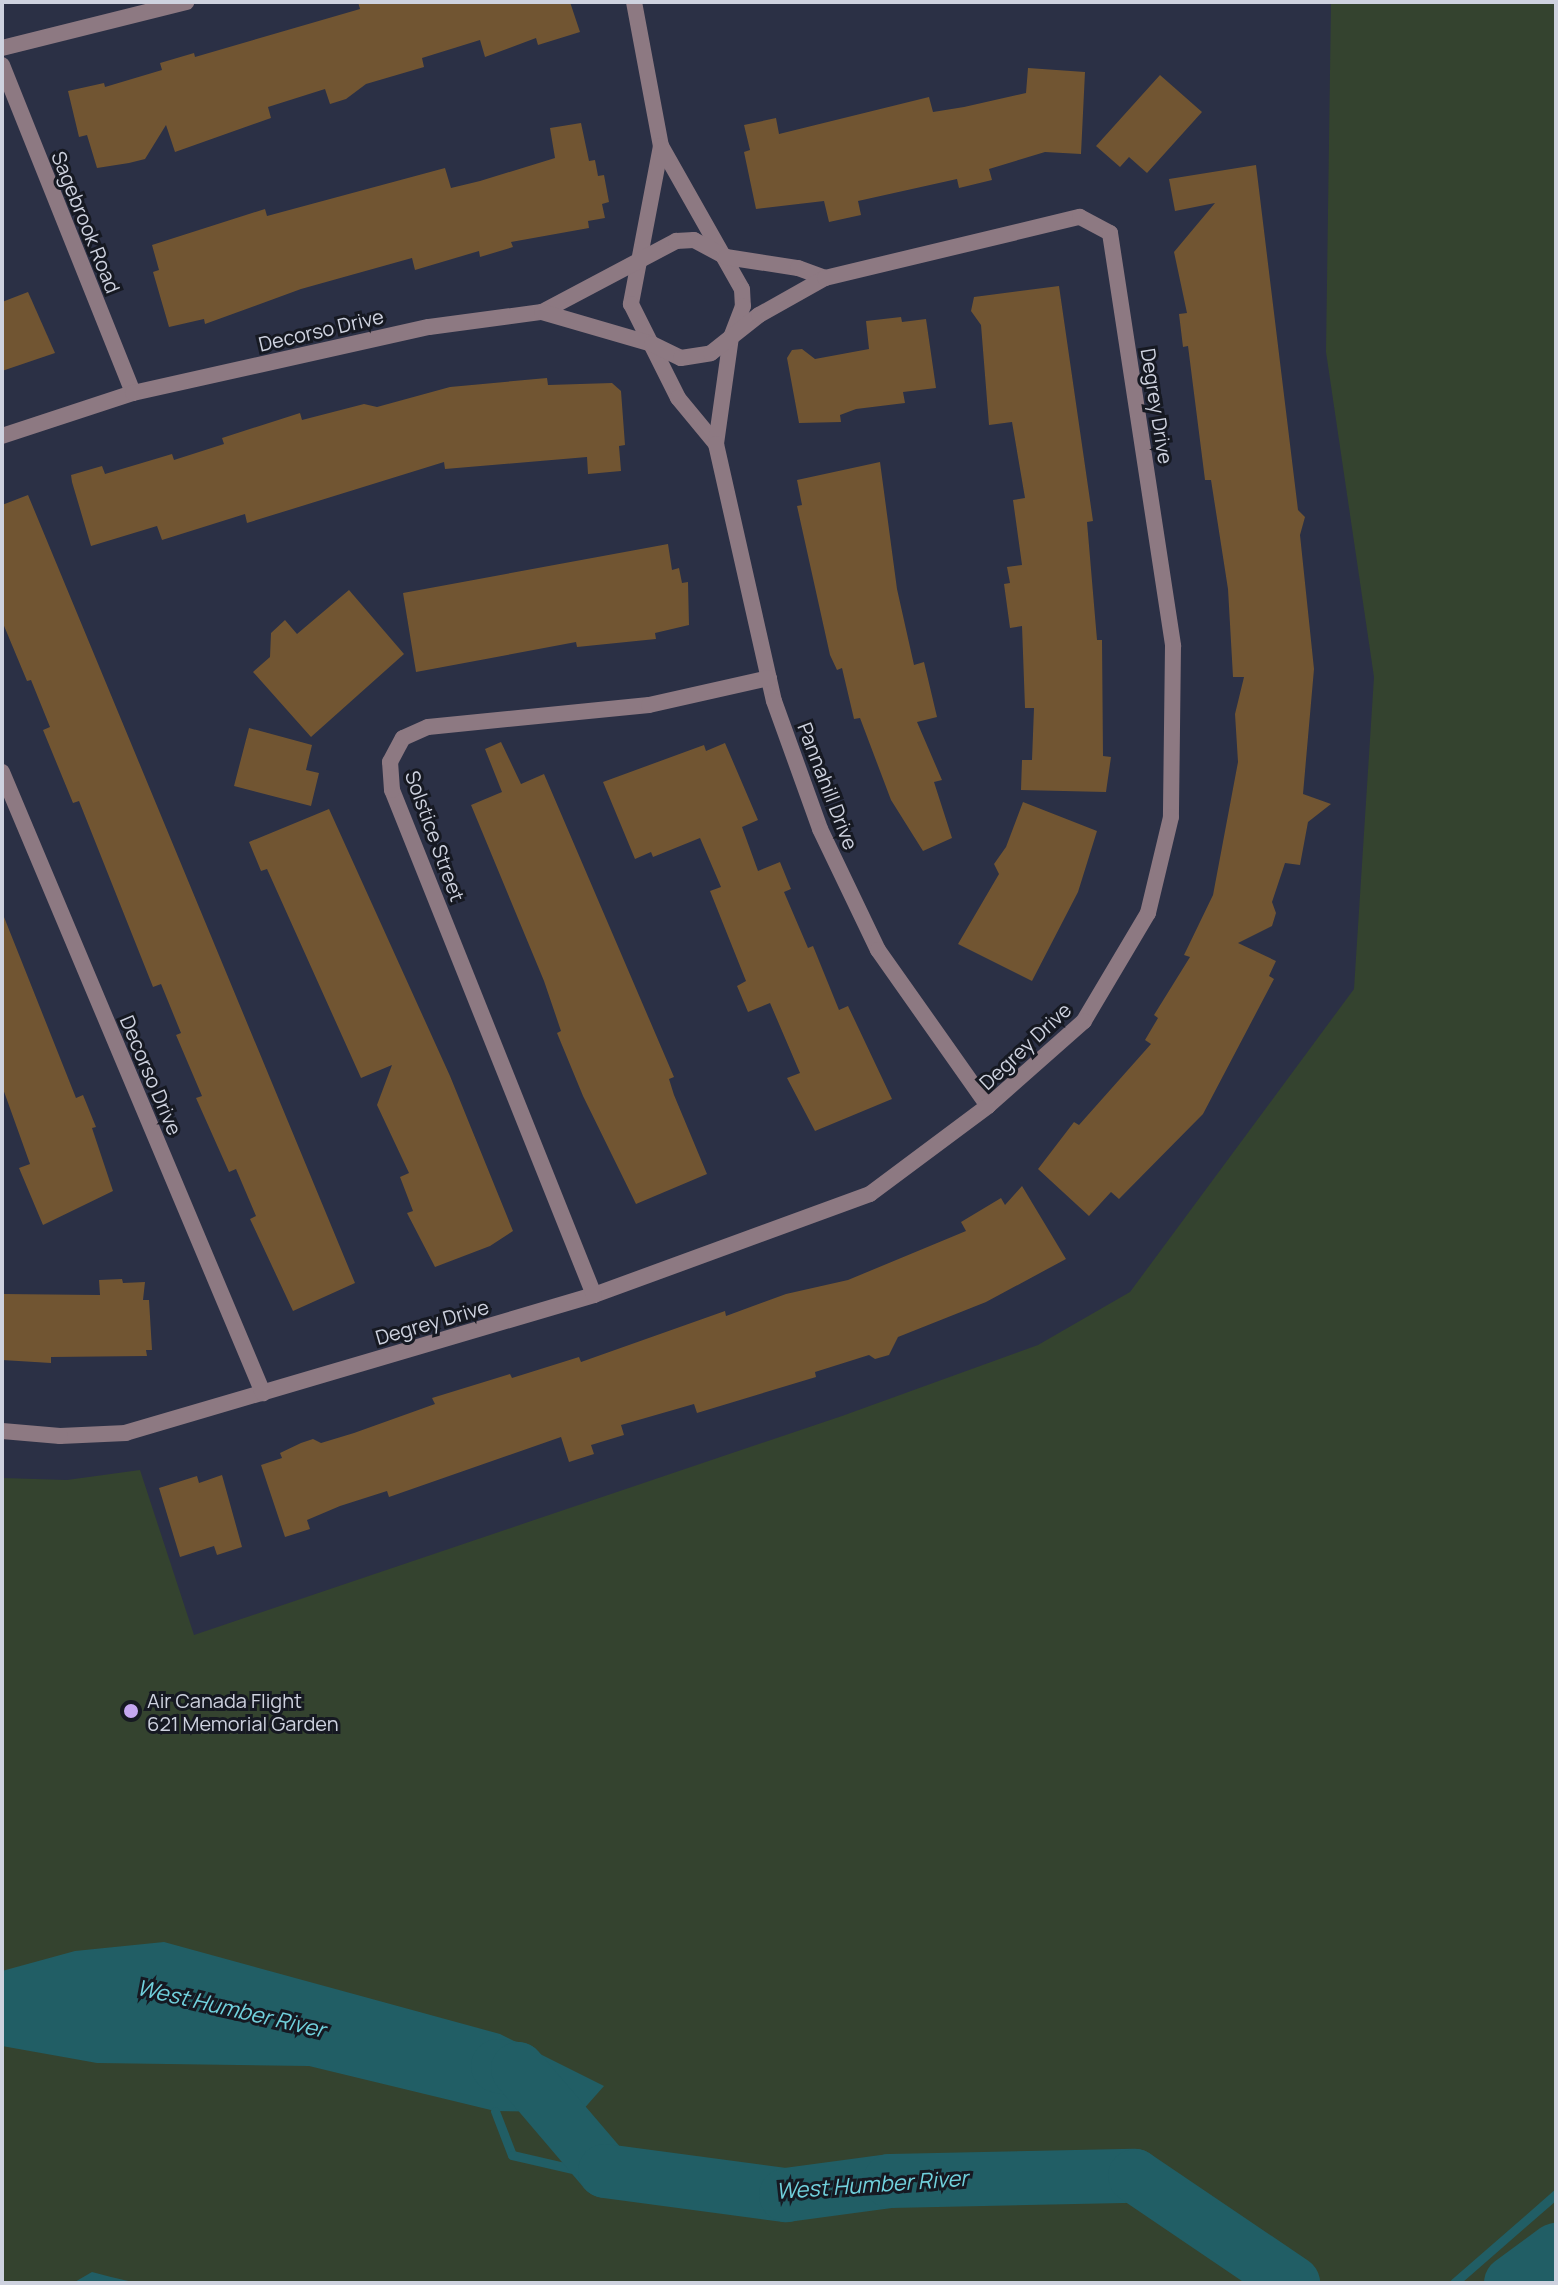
<!DOCTYPE html>
<style>
body{margin:0}
#map{position:relative;width:1558px;height:2285px;overflow:hidden;background:#2b3045;font-family:Manrope,sans-serif}
div>[style]{position:absolute}
.green>*{inset:0;background:#34432f}
.water>*{inset:0;background:#215e65}
.stream>*{height:9px;margin:-4.5px;padding:0 4.5px;transform-origin:4.5px;border-radius:4.5px;background:#215e65}
.river>*{height:54px;margin:-27px;padding:0 27px;transform-origin:27px;border-radius:27px;background:#215e65}
.building>*{inset:0;background:#715532}
.street>*{height:16px;margin:-8px;padding:0 8px;transform-origin:8px;border-radius:8px;background:#8d7982}
.dots>*{width:22px;height:22px;translate:-50% -50%;box-sizing:border-box;border:4px solid #161922;border-radius:50%}
span{translate:-50% -50%;white-space:nowrap;text-align:center;line-height:1.15;-webkit-text-stroke:6px #161922;paint-order:stroke}
.street-label{font-size:20px;color:#ced2df}
.poi-label{font-size:20px;color:#ced2df}
.left{translate:0 -50%;text-align:left}
.water-label{font-size:22px;color:#71d1dd;font-style:italic}
.frame{position:absolute;inset:0;border:4px solid #ced2df;pointer-events:none}
</style>
<div id="map">
<div class="green">
<div style="clip-path:polygon(1331px 2px,1556px 2px,1556px 2283px,2px 2283px,2px 1478px,67px 1480px,140px 1470px,194px 1635px,842px 1416px,1038px 1345px,1130px 1292px,1354px 989px,1374px 677px,1326px 352px)"></div>
</div>
<div class="water">
<div style="clip-path:polygon(164px 1942px,500px 2034px,604px 2086px,581px 2112px,495px 2111px,309px 2066px,97px 2063px,2px 2046px,2px 1971px,75px 1951px)"></div>
<div style="clip-path:polygon(92px 2272px,111px 2277px,137px 2283px,73px 2283px)"></div>
</div>
<div class="stream">
<div style="left:495px;top:2111px;width:47px;rotate:68.9deg"></div>
<div style="left:512px;top:2155px;width:253px;rotate:13deg"></div>
<div style="left:758px;top:2212px;width:126px;rotate:-17.1deg"></div>
<div style="left:878px;top:2175px;width:132px;rotate:-7.4deg"></div>
<div style="left:1009px;top:2158px;width:94px;rotate:8.6deg"></div>
<div style="left:1102px;top:2172px;width:112px;rotate:25.9deg"></div>
<div style="left:1203px;top:2221px;width:97px;rotate:40deg"></div>
<div style="left:1454px;top:2283px;width:135px;rotate:-41.1deg"></div>
</div>
<div class="river">
<div style="left:498px;top:2066px;width:20px;rotate:9deg"></div>
<div style="left:518px;top:2069px;width:134px;rotate:49.5deg"></div>
<div style="left:605px;top:2171px;width:183px;rotate:7.6deg"></div>
<div style="left:786px;top:2195px;width:105px;rotate:-7.7deg"></div>
<div style="left:890px;top:2181px;width:245px;rotate:-1.2deg"></div>
<div style="left:1135px;top:2176px;width:191px;rotate:34.1deg"></div>
<div style="left:1511px;top:2283px;width:56px;rotate:-36.3deg"></div>
</div>
<div class="building">
<div style="clip-path:polygon(358px 2px,570px 2px,580px 32px,538px 45px,536px 38px,485px 57px,480px 40px,422px 58px,424px 67px,366px 84px,346px 99px,330px 104px,325px 89px,268px 107px,271px 118px,175px 152px,166px 125px,145px 159px,129px 163px,97px 168px,87px 135px,79px 137px,68px 91px,104px 83px,105px 87px,162px 70px,160px 63px,194px 53px,195px 57px,360px 9px)"></div>
<div style="clip-path:polygon(1028px 68px,1085px 72px,1081px 154px,1045px 152px,989px 169px,992px 180px,959px 188px,957px 179px,858px 201px,861px 215px,829px 222px,824px 201px,756px 209px,744px 152px,750px 150px,744px 125px,776px 118px,779px 134px,929px 97px,933px 112px,964px 107px,1026px 93px)"></div>
<div style="clip-path:polygon(1160px 75px,1202px 112px,1147px 173px,1129px 157px,1120px 167px,1096px 146px)"></div>
<div style="clip-path:polygon(581px 123px,589px 161px,595px 160px,598px 176px,604px 175px,609px 202px,602px 204px,605px 218px,588px 221px,589px 228px,511px 242px,513px 247px,480px 257px,479px 251px,415px 270px,412px 258px,301px 289px,205px 324px,204px 319px,169px 327px,153px 272px,159px 270px,152px 245px,265px 209px,267px 216px,445px 168px,451px 188px,480px 181px,555px 158px,550px 128px)"></div>
<div style="clip-path:polygon(1256px 165px,1298px 510px,1305px 517px,1300px 535px,1314px 669px,1303px 794px,1331px 804px,1308px 822px,1300px 865px,1285px 863px,1272px 902px,1276px 913px,1272px 926px,1238px 943px,1276px 961px,1269px 976px,1274px 979px,1203px 1114px,1119px 1199px,1111px 1192px,1089px 1216px,1038px 1169px,1074px 1122px,1079px 1125px,1151px 1044px,1145px 1040px,1158px 1018px,1154px 1015px,1190px 957px,1184px 955px,1213px 895px,1238px 762px,1235px 714px,1244px 677px,1233px 677px,1228px 589px,1211px 480px,1205px 480px,1188px 346px,1183px 347px,1179px 314px,1187px 313px,1174px 252px,1215px 203px,1175px 211px,1169px 179px)"></div>
<div style="clip-path:polygon(1059px 286px,1093px 521px,1087px 522px,1097px 640px,1102px 640px,1103px 756px,1111px 757px,1106px 792px,1021px 790px,1022px 760px,1032px 760px,1034px 708px,1025px 708px,1022px 626px,1010px 628px,1004px 584px,1010px 583px,1007px 567px,1022px 565px,1013px 500px,1025px 498px,1012px 422px,989px 425px,981px 325px,971px 311px,974px 297px)"></div>
<div style="clip-path:polygon(28px 292px,55px 353px,2px 371px,2px 302px)"></div>
<div style="clip-path:polygon(901px 317px,902px 322px,926px 319px,936px 388px,903px 392px,905px 403px,856px 409px,840px 415px,841px 422px,799px 423px,787px 358px,792px 350px,802px 349px,815px 359px,869px 349px,866px 321px)"></div>
<div style="clip-path:polygon(547px 378px,548px 385px,612px 383px,621px 391px,625px 445px,619px 446px,621px 471px,588px 474px,587px 457px,445px 469px,444px 462px,247px 523px,245px 514px,162px 540px,157px 526px,91px 546px,72px 482px,71px 475px,102px 466px,105px 474px,172px 454px,174px 460px,224px 444px,222px 438px,300px 413px,302px 420px,364px 404px,377px 407px,450px 387px)"></div>
<div style="clip-path:polygon(880px 462px,897px 589px,914px 665px,924px 662px,937px 717px,917px 722px,942px 780px,934px 782px,952px 838px,923px 851px,891px 800px,860px 718px,854px 719px,842px 668px,837px 670px,830px 655px,797px 506px,802px 505px,797px 480px)"></div>
<div style="clip-path:polygon(28px 495px,355px 1283px,293px 1311px,250px 1219px,256px 1216px,236px 1169px,229px 1172px,196px 1098px,202px 1096px,176px 1035px,181px 1033px,161px 984px,153px 987px,79px 801px,73px 803px,43px 730px,50px 727px,31px 680px,27px 681px,2px 621px,2px 505px)"></div>
<div style="clip-path:polygon(668px 544px,672px 570px,679px 568px,682px 583px,688px 582px,689px 625px,655px 633px,656px 639px,577px 647px,576px 642px,416px 672px,403px 593px)"></div>
<div style="clip-path:polygon(349px 590px,404px 654px,311px 737px,253px 672px,270px 657px,271px 633px,285px 620px,297px 634px)"></div>
<div style="clip-path:polygon(249px 728px,312px 745px,306px 770px,319px 773px,311px 806px,234px 786px)"></div>
<div style="clip-path:polygon(501px 742px,521px 784px,544px 774px,674px 1077px,669px 1079px,674px 1095px,707px 1174px,636px 1204px,583px 1096px,557px 1033px,561px 1031px,544px 981px,471px 805px,502px 792px,485px 749px)"></div>
<div style="clip-path:polygon(725px 743px,758px 820px,742px 827px,758px 871px,780px 862px,791px 889px,784px 892px,808px 948px,813px 946px,839px 1010px,848px 1006px,892px 1099px,815px 1131px,787px 1078px,800px 1073px,770px 1003px,748px 1012px,737px 986px,746px 981px,710px 891px,721px 887px,700px 838px,653px 857px,651px 852px,635px 859px,603px 782px,704px 745px,706px 751px)"></div>
<div style="clip-path:polygon(1023px 802px,1097px 831px,1078px 892px,1032px 981px,958px 944px,999px 874px,994px 864px,1006px 847px)"></div>
<div style="clip-path:polygon(329px 809px,450px 1076px,513px 1231px,490px 1246px,435px 1267px,407px 1213px,413px 1211px,400px 1177px,409px 1173px,377px 1105px,392px 1065px,361px 1078px,267px 869px,261px 871px,249px 842px)"></div>
<div style="clip-path:polygon(2px 912px,76px 1098px,83px 1095px,96px 1127px,92px 1128px,113px 1191px,43px 1225px,19px 1168px,30px 1164px,2px 1086px)"></div>
<div style="clip-path:polygon(1022px 1186px,1066px 1259px,986px 1302px,898px 1337px,889px 1355px,875px 1359px,869px 1355px,815px 1372px,816px 1377px,697px 1413px,694px 1404px,621px 1425px,624px 1435px,591px 1445px,594px 1454px,569px 1462px,561px 1437px,389px 1497px,387px 1491px,340px 1506px,307px 1520px,310px 1529px,285px 1537px,261px 1465px,282px 1458px,280px 1453px,301px 1443px,313px 1439px,321px 1443px,354px 1433px,435px 1404px,432px 1398px,510px 1374px,512px 1378px,579px 1357px,581px 1362px,725px 1311px,726px 1316px,786px 1294px,848px 1280px,966px 1231px,961px 1222px,1001px 1198px,1005px 1205px)"></div>
<div style="clip-path:polygon(122px 1279px,123px 1283px,145px 1282px,143px 1300px,149px 1300px,152px 1350px,146px 1350px,147px 1356px,51px 1357px,51px 1363px,2px 1360px,2px 1294px,100px 1295px,99px 1280px)"></div>
<div style="clip-path:polygon(222px 1475px,242px 1547px,217px 1555px,214px 1546px,180px 1557px,159px 1488px,197px 1476px,199px 1483px)"></div>
</div>
<div class="street">
<div style="left:634px;top:2px;width:147px;rotate:79.4deg"></div>
<div style="left:661px;top:146px;width:161px;rotate:100.8deg"></div>
<div style="left:631px;top:304px;width:105px;rotate:63.4deg"></div>
<div style="left:678px;top:398px;width:60px;rotate:50.4deg"></div>
<div style="left:2px;top:48px;width:190px;rotate:-14deg"></div>
<div style="left:2px;top:65px;width:353px;rotate:68.2deg"></div>
<div style="left:661px;top:146px;width:164px;rotate:60.5deg"></div>
<div style="left:742px;top:289px;width:17px;rotate:87deg"></div>
<div style="left:743px;top:306px;width:33px;rotate:111deg"></div>
<div style="left:731px;top:337px;width:108px;rotate:98deg"></div>
<div style="left:716px;top:444px;width:263px;rotate:77.3deg"></div>
<div style="left:774px;top:701px;width:136px;rotate:70.2deg"></div>
<div style="left:820px;top:829px;width:134px;rotate:64.4deg"></div>
<div style="left:878px;top:950px;width:191px;rotate:54.8deg"></div>
<div style="left:542px;top:312px;width:152px;rotate:-27.9deg"></div>
<div style="left:676px;top:241px;width:18px;rotate:-3deg"></div>
<div style="left:694px;top:240px;width:36px;rotate:28deg"></div>
<div style="left:726px;top:257px;width:73px;rotate:8.7deg"></div>
<div style="left:798px;top:268px;width:29px;rotate:20deg"></div>
<div style="left:2px;top:436px;width:138px;rotate:-18.2deg"></div>
<div style="left:133px;top:393px;width:303px;rotate:-12.6deg"></div>
<div style="left:429px;top:327px;width:114px;rotate:-7.6deg"></div>
<div style="left:542px;top:312px;width:115px;rotate:16.2deg"></div>
<div style="left:652px;top:344px;width:32px;rotate:26deg"></div>
<div style="left:681px;top:358px;width:30px;rotate:-9deg"></div>
<div style="left:711px;top:353px;width:61px;rotate:-38.4deg"></div>
<div style="left:759px;top:315px;width:76px;rotate:-29.3deg"></div>
<div style="left:825px;top:278px;width:262px;rotate:-13.5deg"></div>
<div style="left:1080px;top:217px;width:34px;rotate:28deg"></div>
<div style="left:1110px;top:233px;width:418px;rotate:81.3deg"></div>
<div style="left:1173px;top:646px;width:171px;rotate:90.7deg"></div>
<div style="left:1171px;top:817px;width:99px;rotate:103.5deg"></div>
<div style="left:1148px;top:913px;width:126px;rotate:120.7deg"></div>
<div style="left:1084px;top:1021px;width:128px;rotate:138.5deg"></div>
<div style="left:988px;top:1106px;width:147px;rotate:143.3deg"></div>
<div style="left:870px;top:1194px;width:294px;rotate:159.9deg"></div>
<div style="left:594px;top:1295px;width:488px;rotate:163.6deg"></div>
<div style="left:126px;top:1433px;width:66px;rotate:177.4deg"></div>
<div style="left:60px;top:1436px;width:58px;rotate:-175.1deg"></div>
<div style="left:2px;top:772px;width:674px;rotate:67.2deg"></div>
<div style="left:594px;top:1295px;width:544px;rotate:-111.8deg"></div>
<div style="left:392px;top:790px;width:28px;rotate:-94deg"></div>
<div style="left:390px;top:762px;width:27px;rotate:-62deg"></div>
<div style="left:403px;top:738px;width:27px;rotate:-24deg"></div>
<div style="left:428px;top:727px;width:222px;rotate:-5.7deg"></div>
<div style="left:649px;top:705px;width:123px;rotate:-12.7deg"></div>
</div>
<div class="dots">
<div style="left:131px;top:1711px;background:#c5a7f1"></div>
</div>
<div class="street-label">
<span style="left:86px;top:222px;rotate:68deg">Sagebrook Road</span>
<span style="left:321px;top:330px;rotate:-13deg">Decorso Drive</span>
<span style="left:1157px;top:406px;rotate:81deg">Degrey Drive</span>
<span style="left:828px;top:786px;rotate:69deg">Pannahill Drive</span>
<span style="left:435px;top:836px;rotate:70deg">Solstice Street</span>
<span style="left:1025px;top:1046px;rotate:-43deg">Degrey Drive</span>
<span style="left:151px;top:1075px;rotate:67deg">Decorso Drive</span>
<span style="left:432px;top:1322px;rotate:-16deg">Degrey Drive</span>
</div>
<div class="poi-label">
<span class="left" style="left:147px;top:1712px">Air Canada Flight<br>621 Memorial Garden</span>
</div>
<div class="water-label">
<span style="left:231px;top:2009px;rotate:13deg">West Humber River</span>
<span style="left:872px;top:2185px;rotate:-4deg">West Humber River</span>
</div>
<div class="frame"></div>
</div>
